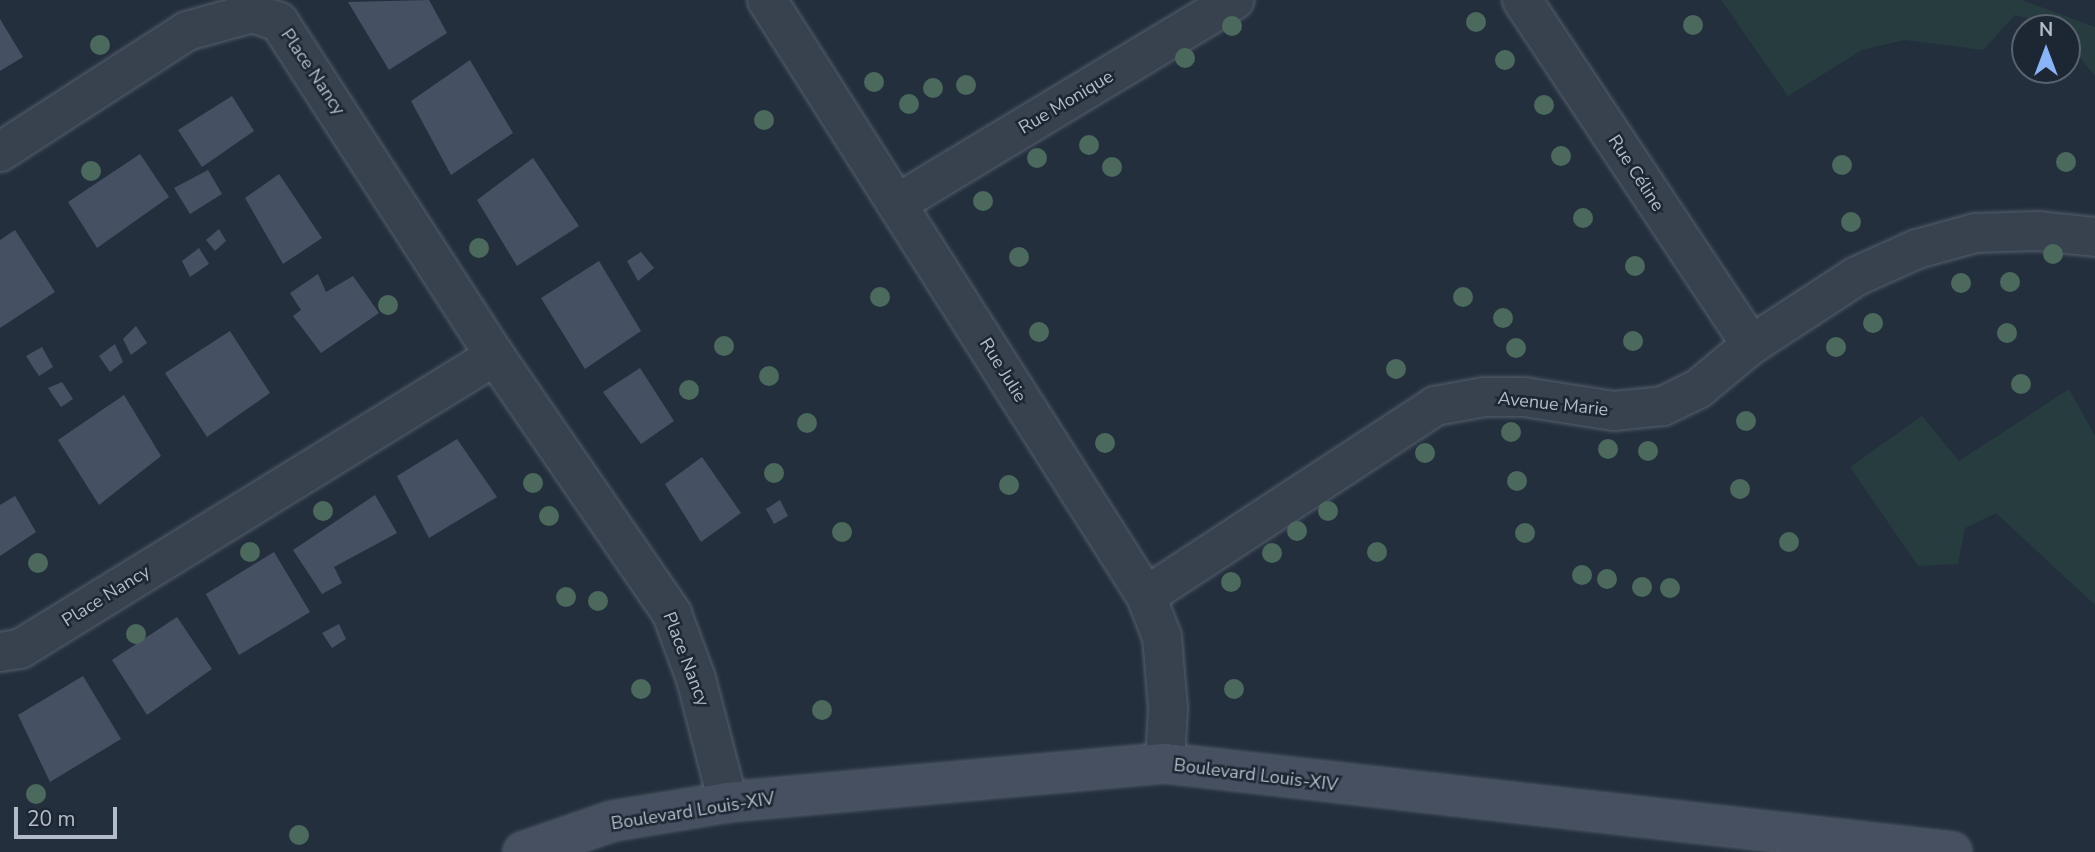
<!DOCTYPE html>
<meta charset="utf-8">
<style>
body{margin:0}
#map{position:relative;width:2095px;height:852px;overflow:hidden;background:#242f3e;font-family:"Nunito Sans",sans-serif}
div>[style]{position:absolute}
.green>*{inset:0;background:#263c3f}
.building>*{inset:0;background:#455162}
.roads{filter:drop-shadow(0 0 2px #565f6c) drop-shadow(0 0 2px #565f6c)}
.street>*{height:38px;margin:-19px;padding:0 19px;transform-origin:19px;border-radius:19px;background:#38414e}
.secondary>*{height:38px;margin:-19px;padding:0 19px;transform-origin:19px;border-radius:19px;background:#465061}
.trees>*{width:20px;height:20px;margin:-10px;border-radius:50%;background:#4b6a5d}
span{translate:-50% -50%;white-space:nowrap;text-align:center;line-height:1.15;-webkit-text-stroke:5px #1d2633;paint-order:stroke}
.street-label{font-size:18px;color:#b4bcc9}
.north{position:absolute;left:2011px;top:14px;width:70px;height:70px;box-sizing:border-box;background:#1d2633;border:2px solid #59626f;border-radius:50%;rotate:0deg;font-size:19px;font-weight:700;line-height:28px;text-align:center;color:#b4bcc9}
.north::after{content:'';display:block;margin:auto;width:24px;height:32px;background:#8ab4f8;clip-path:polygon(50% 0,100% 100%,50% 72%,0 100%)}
.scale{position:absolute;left:14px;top:807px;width:103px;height:32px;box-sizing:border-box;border:4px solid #b4bcc9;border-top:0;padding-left:9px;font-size:21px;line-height:24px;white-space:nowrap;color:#b4bcc9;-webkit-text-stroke:5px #1d2633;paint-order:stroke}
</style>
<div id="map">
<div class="green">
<div style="clip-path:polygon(1721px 0,2022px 0,2095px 27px,2095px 76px,2067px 42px,2067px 28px,2015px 15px,1983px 50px,1905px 40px,1862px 50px,1788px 96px)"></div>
<div style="clip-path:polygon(2069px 389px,2095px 436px,2095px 605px,1996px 513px,1965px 528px,1958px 564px,1918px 566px,1850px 467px,1922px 416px,1959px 461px)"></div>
</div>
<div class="building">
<div style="clip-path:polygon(429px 0,447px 33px,389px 70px,348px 2px)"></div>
<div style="clip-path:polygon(0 19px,23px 57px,0 71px)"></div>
<div style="clip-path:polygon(470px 60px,513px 133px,451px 175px,411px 101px)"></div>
<div style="clip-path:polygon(232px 96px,254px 131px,202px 167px,178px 130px)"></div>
<div style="clip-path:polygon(140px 154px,169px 197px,97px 248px,68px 202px)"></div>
<div style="clip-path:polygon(533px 158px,579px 226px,517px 266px,477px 200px)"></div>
<div style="clip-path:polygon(208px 170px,222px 194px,190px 214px,174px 188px)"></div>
<div style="clip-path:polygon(279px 174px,322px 238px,283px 264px,245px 198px)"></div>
<div style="clip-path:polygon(219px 229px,226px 241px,215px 251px,206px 240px)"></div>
<div style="clip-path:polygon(15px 230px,55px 292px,0 328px,0 240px)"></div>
<div style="clip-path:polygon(199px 248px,209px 264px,190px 277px,182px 261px)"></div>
<div style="clip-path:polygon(641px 252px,654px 268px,638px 281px,627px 261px)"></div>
<div style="clip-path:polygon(599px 261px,641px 331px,585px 369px,541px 298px)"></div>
<div style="clip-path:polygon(318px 274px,326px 292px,353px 276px,379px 313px,321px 353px,293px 316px,301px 310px,290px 293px)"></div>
<div style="clip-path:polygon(136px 326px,147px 343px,131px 355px,123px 339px)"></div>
<div style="clip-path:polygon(230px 331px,270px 393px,207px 437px,165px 373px)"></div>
<div style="clip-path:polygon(115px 344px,123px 362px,110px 372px,99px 356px)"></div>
<div style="clip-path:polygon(42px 347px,53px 367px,39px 376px,26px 356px)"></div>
<div style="clip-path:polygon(640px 368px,674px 421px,641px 444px,603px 392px)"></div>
<div style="clip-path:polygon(62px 382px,73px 399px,61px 407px,48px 388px)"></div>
<div style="clip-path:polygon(124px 395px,161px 456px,99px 505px,58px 440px)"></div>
<div style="clip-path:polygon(457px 439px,497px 497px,429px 538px,397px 476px)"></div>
<div style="clip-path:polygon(702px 457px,741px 513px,701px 542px,665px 484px)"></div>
<div style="clip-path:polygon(375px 495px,397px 533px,334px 567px,342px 583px,322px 594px,293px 550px)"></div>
<div style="clip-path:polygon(15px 496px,36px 532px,0 556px,0 505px)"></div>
<div style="clip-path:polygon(780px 500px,788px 516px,774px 524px,766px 509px)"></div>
<div style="clip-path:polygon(274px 552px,310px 612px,239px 655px,206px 594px)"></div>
<div style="clip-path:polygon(177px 617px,212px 669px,147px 715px,112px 660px)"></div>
<div style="clip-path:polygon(339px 624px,346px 639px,332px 648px,322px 633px)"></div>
<div style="clip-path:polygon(83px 676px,121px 739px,50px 782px,18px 715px)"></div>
</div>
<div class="roads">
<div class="street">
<div style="left:767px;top:0;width:706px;rotate:57.55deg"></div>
<div style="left:1146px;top:596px;width:44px;rotate:68.7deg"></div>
<div style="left:1162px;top:637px;width:71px;rotate:85.2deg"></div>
<div style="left:1168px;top:708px;width:55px;rotate:93.1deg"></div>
<div style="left:1522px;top:0;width:414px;rotate:56.4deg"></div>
<div style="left:0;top:152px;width:223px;rotate:-32.9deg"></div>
<div style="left:187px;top:31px;width:67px;rotate:-15.5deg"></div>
<div style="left:252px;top:13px;width:28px;rotate:18deg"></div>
<div style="left:279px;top:22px;width:398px;rotate:57.1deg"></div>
<div style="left:495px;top:356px;width:313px;rotate:55.5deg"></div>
<div style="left:672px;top:614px;width:69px;rotate:69.7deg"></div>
<div style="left:696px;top:679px;width:127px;rotate:75.4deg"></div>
<div style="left:898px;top:203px;width:393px;rotate:-31.1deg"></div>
<div style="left:1146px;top:596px;width:346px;rotate:-33.3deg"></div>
<div style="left:1435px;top:406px;width:50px;rotate:-10.4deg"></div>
<div style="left:1484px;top:397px;width:40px"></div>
<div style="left:1524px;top:397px;width:91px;rotate:8.8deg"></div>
<div style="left:1614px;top:411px;width:49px;rotate:-5.8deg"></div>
<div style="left:1663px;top:406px;width:39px;rotate:-26deg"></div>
<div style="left:1698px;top:389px;width:69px;rotate:-39.7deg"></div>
<div style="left:1751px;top:345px;width:126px;rotate:-33.1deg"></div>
<div style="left:1857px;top:276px;width:66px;rotate:-24.2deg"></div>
<div style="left:1917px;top:249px;width:60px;rotate:-15.4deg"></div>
<div style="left:1975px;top:233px;width:63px;rotate:-1.8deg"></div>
<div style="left:2038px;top:231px;width:57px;rotate:6deg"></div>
<div style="left:0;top:652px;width:20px;rotate:-9deg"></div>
<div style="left:20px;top:649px;width:558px;rotate:-31.67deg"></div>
</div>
<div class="secondary">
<div style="left:523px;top:852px;width:95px;rotate:-19deg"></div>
<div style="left:613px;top:821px;width:117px;rotate:-9.4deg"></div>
<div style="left:728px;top:802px;width:439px;rotate:-5.1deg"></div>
<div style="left:1165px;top:763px;width:792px;rotate:6.45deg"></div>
</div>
</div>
<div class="trees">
<div style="left:1476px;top:22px"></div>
<div style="left:1693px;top:25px"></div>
<div style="left:1232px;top:26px"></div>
<div style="left:100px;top:45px"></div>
<div style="left:1185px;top:58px"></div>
<div style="left:1505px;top:60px"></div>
<div style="left:874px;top:82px"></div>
<div style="left:966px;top:85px"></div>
<div style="left:933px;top:88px"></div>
<div style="left:909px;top:104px"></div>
<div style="left:1544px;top:105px"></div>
<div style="left:764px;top:120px"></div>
<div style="left:1089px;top:145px"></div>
<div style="left:1561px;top:156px"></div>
<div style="left:1037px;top:158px"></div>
<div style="left:2066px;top:162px"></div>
<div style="left:1842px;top:165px"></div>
<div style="left:1112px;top:167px"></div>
<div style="left:91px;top:171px"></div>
<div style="left:983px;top:201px"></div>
<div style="left:1583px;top:218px"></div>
<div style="left:1851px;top:222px"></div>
<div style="left:479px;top:248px"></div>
<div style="left:2053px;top:254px"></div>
<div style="left:1019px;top:257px"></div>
<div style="left:1635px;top:266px"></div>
<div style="left:2010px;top:282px"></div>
<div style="left:1961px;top:283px"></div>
<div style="left:880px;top:297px"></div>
<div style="left:1463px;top:297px"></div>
<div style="left:388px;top:305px"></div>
<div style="left:1503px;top:318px"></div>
<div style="left:1873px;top:323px"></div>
<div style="left:1039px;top:332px"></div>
<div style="left:2007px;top:333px"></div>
<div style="left:1633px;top:341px"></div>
<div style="left:724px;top:346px"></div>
<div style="left:1836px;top:347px"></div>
<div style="left:1516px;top:348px"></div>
<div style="left:1396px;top:369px"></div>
<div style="left:769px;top:376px"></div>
<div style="left:2021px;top:384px"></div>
<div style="left:689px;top:390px"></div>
<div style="left:1746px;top:421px"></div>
<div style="left:807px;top:423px"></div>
<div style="left:1511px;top:432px"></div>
<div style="left:1105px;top:443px"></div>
<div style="left:1608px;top:449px"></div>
<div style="left:1648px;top:451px"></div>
<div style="left:1425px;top:453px"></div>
<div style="left:774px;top:473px"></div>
<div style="left:1517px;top:481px"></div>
<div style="left:533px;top:483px"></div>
<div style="left:1009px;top:485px"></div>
<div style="left:1740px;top:489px"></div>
<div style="left:323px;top:511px"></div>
<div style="left:1328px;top:511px"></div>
<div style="left:549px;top:516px"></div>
<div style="left:1297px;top:531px"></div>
<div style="left:842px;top:532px"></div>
<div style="left:1525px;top:533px"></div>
<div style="left:1789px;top:542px"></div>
<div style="left:250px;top:552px"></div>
<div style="left:1377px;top:552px"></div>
<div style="left:1272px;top:553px"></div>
<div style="left:38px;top:563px"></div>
<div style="left:1582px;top:575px"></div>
<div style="left:1607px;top:579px"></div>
<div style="left:1231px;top:582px"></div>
<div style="left:1642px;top:587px"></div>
<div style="left:1670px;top:588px"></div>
<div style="left:566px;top:597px"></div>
<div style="left:598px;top:601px"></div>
<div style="left:136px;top:634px"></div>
<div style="left:641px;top:689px"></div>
<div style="left:1234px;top:689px"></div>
<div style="left:822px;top:710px"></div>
<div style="left:36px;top:794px"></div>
<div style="left:299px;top:835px"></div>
</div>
<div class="street-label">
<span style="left:313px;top:72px;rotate:56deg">Place Nancy</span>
<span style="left:1066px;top:102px;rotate:-31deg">Rue Monique</span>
<span style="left:1636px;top:173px;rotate:57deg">Rue Céline</span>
<span style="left:1003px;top:370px;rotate:58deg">Rue Julie</span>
<span style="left:1553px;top:404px;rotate:6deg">Avenue Marie</span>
<span style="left:106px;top:596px;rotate:-32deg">Place Nancy</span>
<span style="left:686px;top:659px;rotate:69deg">Place Nancy</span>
<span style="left:1256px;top:775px;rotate:7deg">Boulevard Louis-XIV</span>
<span style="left:693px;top:811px;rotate:-9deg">Boulevard Louis-XIV</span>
</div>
<div class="north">N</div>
<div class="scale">20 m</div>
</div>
